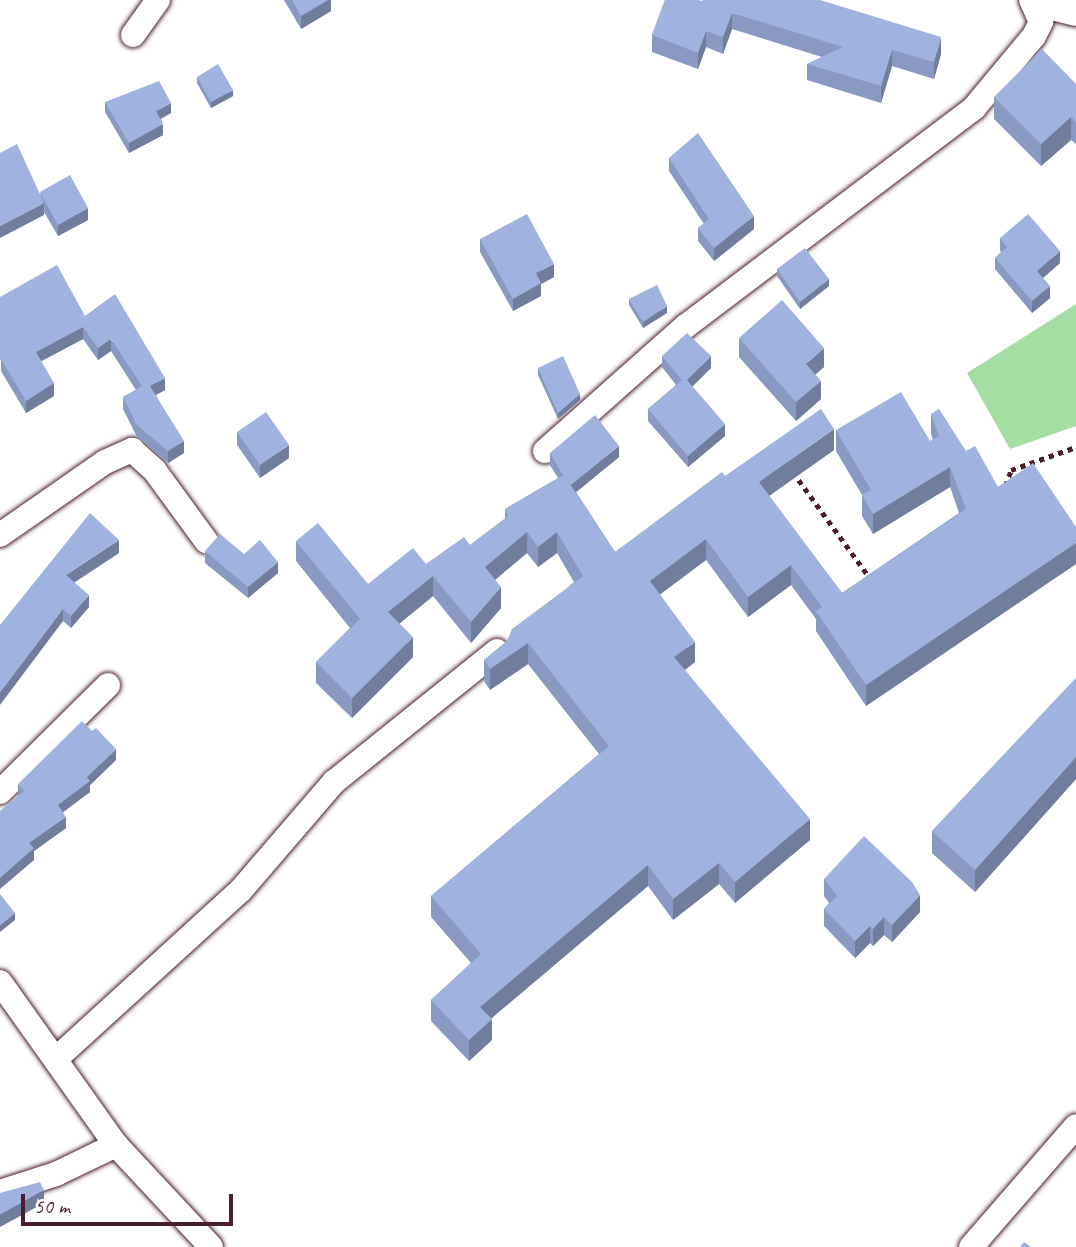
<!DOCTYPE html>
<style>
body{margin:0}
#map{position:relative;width:1076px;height:1247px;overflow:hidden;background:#fff;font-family:Caveat,sans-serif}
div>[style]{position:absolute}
.green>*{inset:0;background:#a5dea2}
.path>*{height:4.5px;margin-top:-2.25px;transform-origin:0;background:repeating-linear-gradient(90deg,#4a1f2b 0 5px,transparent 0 10px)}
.roads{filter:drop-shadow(0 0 2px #4a1f2b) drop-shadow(0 0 2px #4a1f2b)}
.minor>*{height:24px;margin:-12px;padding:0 12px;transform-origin:12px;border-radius:12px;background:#fff}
.secondary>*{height:33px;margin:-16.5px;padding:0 16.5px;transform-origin:16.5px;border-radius:16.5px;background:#fff}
.wall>*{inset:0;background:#8a99c1}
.shaded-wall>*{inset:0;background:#707d9d}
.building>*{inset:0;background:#a0b2e0}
span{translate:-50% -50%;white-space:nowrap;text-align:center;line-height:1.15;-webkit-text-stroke:5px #fff;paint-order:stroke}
.scale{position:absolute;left:21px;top:1194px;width:212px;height:32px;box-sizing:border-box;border:4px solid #4a1f2b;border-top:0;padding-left:9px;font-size:21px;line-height:24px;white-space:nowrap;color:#4a1f2b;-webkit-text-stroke:5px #fff;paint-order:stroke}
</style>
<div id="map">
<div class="green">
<div style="clip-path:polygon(1076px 304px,1076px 426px,1010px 449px,967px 373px)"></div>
</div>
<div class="path">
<div style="left:793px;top:472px;width:131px;rotate:54deg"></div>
<div style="left:1005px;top:486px;width:17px;rotate:-69deg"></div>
<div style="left:1011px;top:470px;width:69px;rotate:-19.5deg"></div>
</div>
<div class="roads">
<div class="minor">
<div style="left:133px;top:35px;width:43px;rotate:-54.5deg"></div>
<div style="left:545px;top:451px;width:188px;rotate:-41.6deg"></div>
<div style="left:686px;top:326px;width:361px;rotate:-37.1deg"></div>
<div style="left:974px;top:108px;width:94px;rotate:-50.2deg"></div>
<div style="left:1034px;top:36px;width:16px;rotate:-63deg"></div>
<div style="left:1041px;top:22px;width:24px;rotate:-114deg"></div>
<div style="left:0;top:535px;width:128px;rotate:-34.8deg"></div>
<div style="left:105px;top:462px;width:30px;rotate:-24deg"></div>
<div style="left:132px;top:450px;width:31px;rotate:42deg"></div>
<div style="left:155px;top:471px;width:87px;rotate:53.9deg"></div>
<div style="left:0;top:792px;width:152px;rotate:-44.7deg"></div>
<div style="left:0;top:982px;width:200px;rotate:54.6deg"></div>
<div style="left:116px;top:1145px;width:139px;rotate:47deg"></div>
<div style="left:58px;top:1057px;width:248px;rotate:-42.4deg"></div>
<div style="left:241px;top:890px;width:143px;rotate:-49.3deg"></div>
<div style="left:334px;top:782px;width:209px;rotate:-38.8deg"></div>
<div style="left:0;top:1192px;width:59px;rotate:-17.8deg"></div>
<div style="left:56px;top:1174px;width:67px;rotate:-25.8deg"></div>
<div style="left:971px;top:1247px;width:160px;rotate:-49deg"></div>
</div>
<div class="secondary">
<div style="left:1040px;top:0;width:37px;rotate:14deg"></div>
</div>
</div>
<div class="wall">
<div style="clip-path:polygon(284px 0,331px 0,331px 11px,301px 29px)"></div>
<div style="clip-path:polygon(665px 0,941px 54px,934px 79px,892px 66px,881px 103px,807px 80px,807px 64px,822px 57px,732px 29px,723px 54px,706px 47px,698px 69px,652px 52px,652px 35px)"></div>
<div style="clip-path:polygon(197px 77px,233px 96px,211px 108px,197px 83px)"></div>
<div style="clip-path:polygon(1076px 84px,1076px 144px,1071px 140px,1041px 166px,994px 119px,994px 97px)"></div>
<div style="clip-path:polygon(105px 102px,171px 113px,161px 119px,163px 135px,129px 153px,105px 112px)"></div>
<div style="clip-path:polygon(669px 158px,754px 229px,714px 261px,698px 241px,698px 228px,704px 224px,669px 171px)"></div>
<div style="clip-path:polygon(40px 193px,88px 220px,58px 236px,44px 212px,44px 215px)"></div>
<div style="clip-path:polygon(1000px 238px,1060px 263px,1043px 278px,1050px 298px,1032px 313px,995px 269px,995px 258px,1001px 252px,1000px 250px)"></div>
<div style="clip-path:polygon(480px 239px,554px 277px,541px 284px,541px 296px,513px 311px,480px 252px)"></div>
<div style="clip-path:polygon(777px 269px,829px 286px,800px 309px,777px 276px)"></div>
<div style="clip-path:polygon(0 297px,85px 316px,165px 390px,156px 395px,184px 453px,168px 463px,137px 437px,123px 409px,123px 397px,136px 390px,111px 351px,98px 360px,83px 339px,41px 361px,54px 396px,26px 413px,1px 371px)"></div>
<div style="clip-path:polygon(629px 299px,667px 313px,643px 328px,629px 305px)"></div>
<div style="clip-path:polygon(739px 338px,824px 367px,815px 374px,821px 399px,796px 421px,739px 357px)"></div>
<div style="clip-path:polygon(662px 356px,711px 368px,692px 386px,725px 436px,688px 467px,648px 421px,648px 409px,676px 385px,662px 367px)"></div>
<div style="clip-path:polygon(538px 368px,580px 400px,558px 419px,538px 375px)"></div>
<div style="clip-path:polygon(931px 414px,998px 487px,1076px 527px,1076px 564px,866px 706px,816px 631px,816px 619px,791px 585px,748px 617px,706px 560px,660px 594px,695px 662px,685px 670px,810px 840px,735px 903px,719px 884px,673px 920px,648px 886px,491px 1018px,492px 1040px,469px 1061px,431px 1021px,431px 1000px,471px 963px,431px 917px,431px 896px,599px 754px,528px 664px,490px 690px,484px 681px,484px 660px,507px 641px,574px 582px,557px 553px,538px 567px,527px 553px,495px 580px,501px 608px,471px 643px,433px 596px,399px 624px,413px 657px,352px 718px,316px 683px,316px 662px,350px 628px,296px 561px,296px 541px,368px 584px,426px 564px,470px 545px,505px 519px,505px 509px,558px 478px,550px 465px,550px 453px,619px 457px,576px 492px,615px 552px,725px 476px,834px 450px,769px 496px,842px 593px,959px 513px,950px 487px,873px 534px,862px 516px,862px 495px,836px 451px,836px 430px,930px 441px,933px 440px,931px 434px)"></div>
<div style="clip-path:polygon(237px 432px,289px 458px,260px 478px,237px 445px)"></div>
<div style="clip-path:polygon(205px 551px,244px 554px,278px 573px,248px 598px,205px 563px)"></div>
<div style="clip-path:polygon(119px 553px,74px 582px,89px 607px,71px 628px,63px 621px,0 625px)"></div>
<div style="clip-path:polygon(1076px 678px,1076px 779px,975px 892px,932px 853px,932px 831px)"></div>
<div style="clip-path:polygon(116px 760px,90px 785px,90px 792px,63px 812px,66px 828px,34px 851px,34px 860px,18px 795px,18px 784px)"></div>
<div style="clip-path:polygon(824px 879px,920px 912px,892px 942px,884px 935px,873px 946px,870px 943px,855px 958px,824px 926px,824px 909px,829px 903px,824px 896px)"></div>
</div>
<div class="shaded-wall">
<div style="clip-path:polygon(328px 0,331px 0,331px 11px,301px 29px,301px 16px)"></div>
<div style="clip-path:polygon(732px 13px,732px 29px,723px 54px,723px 37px)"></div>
<div style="clip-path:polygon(706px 31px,706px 47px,698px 69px,698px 53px)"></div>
<div style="clip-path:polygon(941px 37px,941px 54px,934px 79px,934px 62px)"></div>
<div style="clip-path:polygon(892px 50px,892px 66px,881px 103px,881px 86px)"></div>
<div style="clip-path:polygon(233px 90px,233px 96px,211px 108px,211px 102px)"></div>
<div style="clip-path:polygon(171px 103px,171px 113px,156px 121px,156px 111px)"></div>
<div style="clip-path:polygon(1071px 117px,1071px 140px,1041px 166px,1041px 144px)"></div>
<div style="clip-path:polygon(163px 124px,163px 135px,129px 153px,129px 143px)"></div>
<div style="clip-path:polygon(44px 203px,44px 215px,0 238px,0 226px)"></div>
<div style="clip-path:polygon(88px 208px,88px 220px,58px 236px,58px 225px)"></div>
<div style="clip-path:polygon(754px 216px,754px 229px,714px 261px,714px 248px)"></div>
<div style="clip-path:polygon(1060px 251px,1060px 263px,1037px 283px,1037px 271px)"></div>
<div style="clip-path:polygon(554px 264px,554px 277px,541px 284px,541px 296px,513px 311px,513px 299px,536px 273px)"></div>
<div style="clip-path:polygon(829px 279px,829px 286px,800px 309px,800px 302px)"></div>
<div style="clip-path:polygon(1050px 286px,1050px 298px,1032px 313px,1032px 301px)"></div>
<div style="clip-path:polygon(667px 306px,667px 313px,643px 328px,643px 322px)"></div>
<div style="clip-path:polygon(83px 327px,83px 339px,36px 364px,36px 352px)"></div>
<div style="clip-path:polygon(111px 339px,111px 351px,98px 360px,98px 348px)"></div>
<div style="clip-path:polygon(824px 348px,824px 367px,806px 383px,806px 364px)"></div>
<div style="clip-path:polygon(711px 356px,711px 368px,687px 392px,687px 380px)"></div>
<div style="clip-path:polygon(165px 378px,165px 390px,150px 398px,150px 386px)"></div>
<div style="clip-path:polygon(821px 381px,821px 399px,796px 421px,796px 402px)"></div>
<div style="clip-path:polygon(54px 383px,54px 396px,26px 413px,26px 401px)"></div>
<div style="clip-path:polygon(580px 394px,580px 400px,558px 419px,558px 413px)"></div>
<div style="clip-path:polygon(725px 424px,725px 436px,688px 467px,688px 456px)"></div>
<div style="clip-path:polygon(834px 429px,834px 450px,759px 503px,759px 482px)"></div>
<div style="clip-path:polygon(184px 441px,184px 453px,168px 463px,168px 451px)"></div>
<div style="clip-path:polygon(289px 445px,289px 458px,260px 478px,260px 465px)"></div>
<div style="clip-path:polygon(619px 446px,619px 457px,569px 498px,569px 486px)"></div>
<div style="clip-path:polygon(950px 467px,950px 487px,873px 534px,873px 514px)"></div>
<div style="clip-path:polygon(527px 532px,527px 553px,485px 588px,485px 567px)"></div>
<div style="clip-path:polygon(557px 532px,557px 553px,538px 567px,538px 547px)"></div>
<div style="clip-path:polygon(706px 539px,706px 560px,650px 602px,650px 581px)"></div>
<div style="clip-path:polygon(119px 540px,119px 553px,66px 588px,66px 575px)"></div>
<div style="clip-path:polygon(1076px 543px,1076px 564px,866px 706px,866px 685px)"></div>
<div style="clip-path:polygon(278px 562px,278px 573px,248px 598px,248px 587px)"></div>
<div style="clip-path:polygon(791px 565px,791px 585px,748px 617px,748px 597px)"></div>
<div style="clip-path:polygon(433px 576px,433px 596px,388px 633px,388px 612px)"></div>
<div style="clip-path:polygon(501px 587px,501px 608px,471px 643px,471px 622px)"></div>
<div style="clip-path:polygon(89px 595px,89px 607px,71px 628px,71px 616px)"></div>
<div style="clip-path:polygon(63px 609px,63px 621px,0 705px,0 692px)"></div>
<div style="clip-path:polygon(413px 637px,413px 657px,352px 718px,352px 698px)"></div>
<div style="clip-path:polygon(695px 642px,695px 662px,674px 678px,674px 657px)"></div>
<div style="clip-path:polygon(528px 643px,528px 664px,490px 690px,490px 669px)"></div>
<div style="clip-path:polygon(116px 749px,116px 760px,90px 785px,90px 792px,58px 816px,58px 805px)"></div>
<div style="clip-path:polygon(1076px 757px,1076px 779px,975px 892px,975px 870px)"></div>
<div style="clip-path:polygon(66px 817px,66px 828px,34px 851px,34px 860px,0 889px,0 878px,29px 843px)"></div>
<div style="clip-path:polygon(810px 819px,810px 840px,735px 903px,735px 882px)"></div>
<div style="clip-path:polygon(719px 863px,719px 884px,673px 920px,673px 899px)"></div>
<div style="clip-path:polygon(648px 865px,648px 886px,480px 1028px,480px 1007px)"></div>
<div style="clip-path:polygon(920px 895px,920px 912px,892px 942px,892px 925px)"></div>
<div style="clip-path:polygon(15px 913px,15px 920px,0 932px,0 925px)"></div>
<div style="clip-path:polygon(884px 917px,884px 935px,873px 946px,873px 929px)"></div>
<div style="clip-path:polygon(870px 926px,870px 943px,855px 958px,855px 941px)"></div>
<div style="clip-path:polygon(492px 1019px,492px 1040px,469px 1061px,469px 1040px)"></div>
<div style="clip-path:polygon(44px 1190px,44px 1203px,0 1227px,0 1214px)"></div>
</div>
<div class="building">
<div style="clip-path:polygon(292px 0,328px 0,301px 16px)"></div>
<div style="clip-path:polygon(665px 0,698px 0,702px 1px,703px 0,820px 0,941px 37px,934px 62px,892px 50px,881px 86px,807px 64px,843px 47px,732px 13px,723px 37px,706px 31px,698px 53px,652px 35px)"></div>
<div style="clip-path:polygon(1042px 49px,1076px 84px,1076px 122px,1071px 117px,1041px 144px,994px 97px)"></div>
<div style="clip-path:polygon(218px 64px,233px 90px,211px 102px,197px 77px)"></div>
<div style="clip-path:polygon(159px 81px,171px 103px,156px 111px,163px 124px,129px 143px,105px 102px)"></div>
<div style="clip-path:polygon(698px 133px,754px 216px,714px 248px,698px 228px,709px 219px,669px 158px)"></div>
<div style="clip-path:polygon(17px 144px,44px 203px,0 226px,0 153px)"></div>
<div style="clip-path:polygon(70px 175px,88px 208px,58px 225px,40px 192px)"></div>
<div style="clip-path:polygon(527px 214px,554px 264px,536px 273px,541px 283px,513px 299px,480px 239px)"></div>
<div style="clip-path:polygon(1028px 214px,1060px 251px,1037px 271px,1050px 286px,1032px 301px,995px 258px,1007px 247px,1000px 238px)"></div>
<div style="clip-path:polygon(805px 248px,829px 279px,800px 302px,777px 269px)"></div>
<div style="clip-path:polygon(57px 265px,85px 316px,115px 294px,165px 378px,150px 386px,184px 441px,168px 451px,137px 425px,123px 397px,142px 386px,111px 339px,98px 348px,83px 327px,36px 352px,54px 383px,26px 401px,1px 359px,0 360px,0 297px)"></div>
<div style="clip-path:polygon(657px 285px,667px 306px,643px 322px,629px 299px)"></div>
<div style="clip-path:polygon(782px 300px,824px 348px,806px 364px,821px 381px,796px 402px,739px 338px)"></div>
<div style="clip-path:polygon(687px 333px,711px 356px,687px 380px,725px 424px,688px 456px,648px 409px,682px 380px,662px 356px)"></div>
<div style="clip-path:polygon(563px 356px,580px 394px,558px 413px,538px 368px)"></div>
<div style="clip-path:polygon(901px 392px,930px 441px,939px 436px,931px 414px,939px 409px,966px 451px,975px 446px,998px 487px,1033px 463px,1076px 527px,1076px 543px,866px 685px,816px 611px,822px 607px,791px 565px,748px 597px,706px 539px,650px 581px,695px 642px,674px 657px,810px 819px,735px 882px,719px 863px,673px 899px,648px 865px,480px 1007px,492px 1019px,469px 1040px,431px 1000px,481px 954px,431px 896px,609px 746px,528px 643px,490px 669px,484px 660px,507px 641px,512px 629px,583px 576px,557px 532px,538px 547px,527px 532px,485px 567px,501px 587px,471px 622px,433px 576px,388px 612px,413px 637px,352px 698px,316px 662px,360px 619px,296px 541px,318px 523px,368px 584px,413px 548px,426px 564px,464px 537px,470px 545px,508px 516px,505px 509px,564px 475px,615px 552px,722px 472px,725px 476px,821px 409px,834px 429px,759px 482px,842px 593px,966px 509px,950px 467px,873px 514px,862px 495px,871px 490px,836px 430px)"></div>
<div style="clip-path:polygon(266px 412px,289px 445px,260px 465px,237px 432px)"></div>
<div style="clip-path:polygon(595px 415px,619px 446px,571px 485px,564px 475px,563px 475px,550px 453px)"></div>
<div style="clip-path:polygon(90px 513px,119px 540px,66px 575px,89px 595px,71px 616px,63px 609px,0 692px,0 625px)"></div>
<div style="clip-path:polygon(220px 534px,244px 554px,260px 540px,278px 562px,248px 587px,205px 551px)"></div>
<div style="clip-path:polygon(1076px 678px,1076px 757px,975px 870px,932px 831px)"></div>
<div style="clip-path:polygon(82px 721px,92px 731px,96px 728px,116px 749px,87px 777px,90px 781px,58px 805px,66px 817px,29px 843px,34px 848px,0 878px,0 811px,24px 791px,18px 784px)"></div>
<div style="clip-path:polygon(864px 836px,912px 882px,920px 895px,892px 925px,884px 917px,873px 929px,870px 926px,855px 941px,824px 909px,837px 896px,824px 879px)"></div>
<div style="clip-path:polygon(0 894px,15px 913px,0 925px)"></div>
<div style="clip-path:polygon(40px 1182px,44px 1190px,0 1214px,0 1193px)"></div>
<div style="clip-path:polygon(1024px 1242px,1031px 1247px,1020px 1247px)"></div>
</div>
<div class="scale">50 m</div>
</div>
